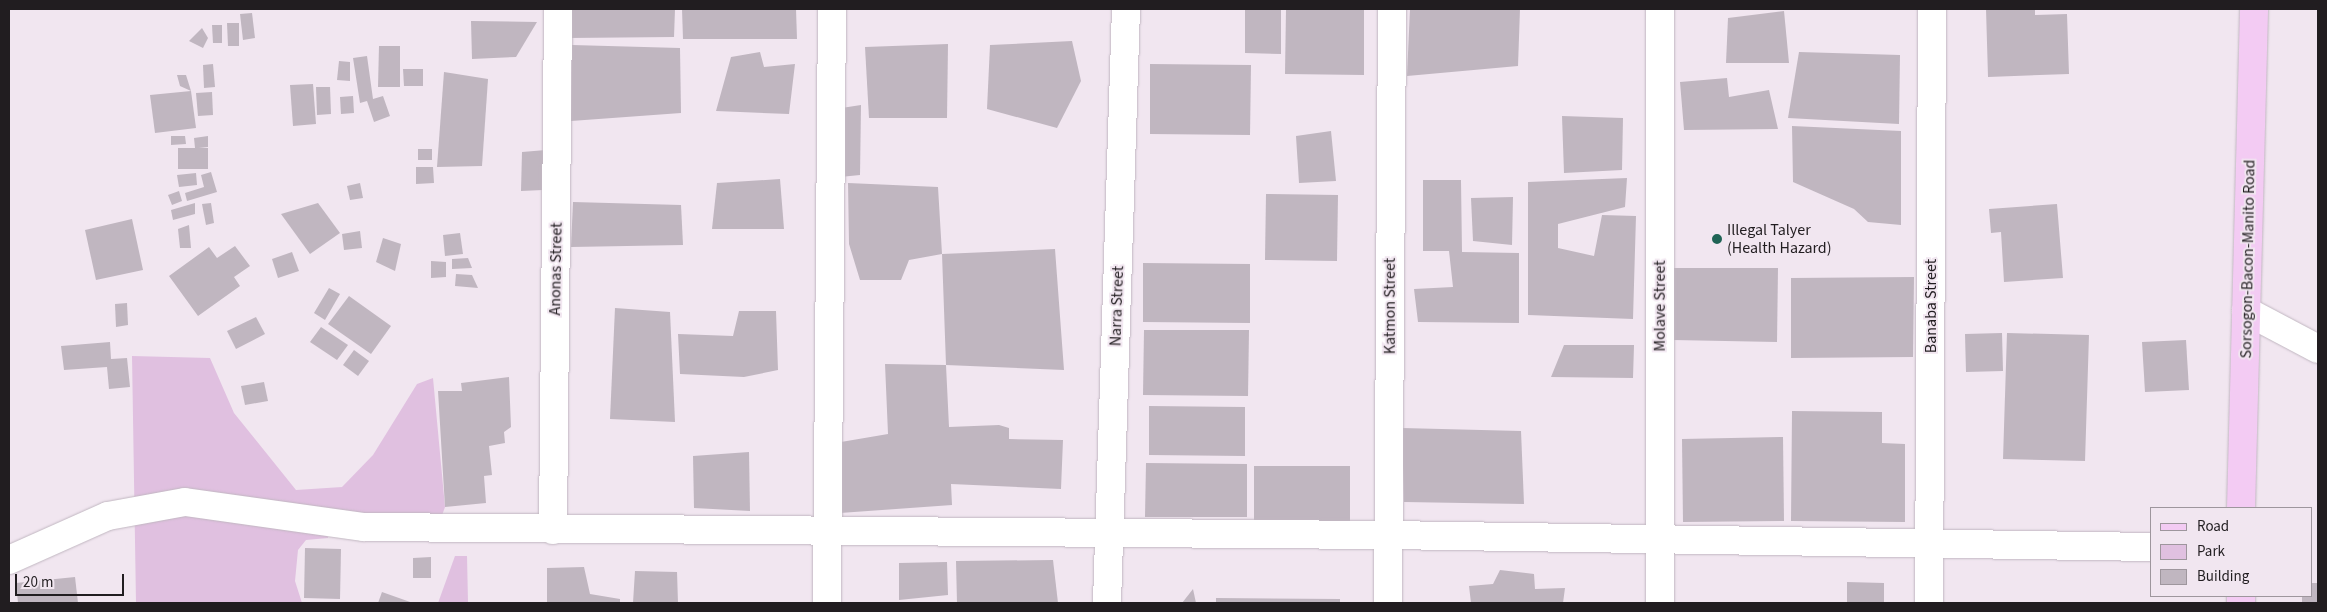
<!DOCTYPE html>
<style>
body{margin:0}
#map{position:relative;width:2327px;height:612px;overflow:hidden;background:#f1e6f0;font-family:"Source Sans 3",sans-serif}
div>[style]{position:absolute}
.green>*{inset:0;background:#e0c0e0}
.building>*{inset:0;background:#c0b6c0}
.roads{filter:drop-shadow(0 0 1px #c1b7c1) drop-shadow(0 0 1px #c1b7c1)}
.street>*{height:28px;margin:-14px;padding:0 14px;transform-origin:14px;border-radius:14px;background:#fff}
.secondary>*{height:28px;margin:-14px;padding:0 14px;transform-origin:14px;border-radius:14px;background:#fff}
.primary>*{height:28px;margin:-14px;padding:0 14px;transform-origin:14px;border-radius:14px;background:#f3cbf3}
.dots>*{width:14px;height:14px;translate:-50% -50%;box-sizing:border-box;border:2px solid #f1e6f0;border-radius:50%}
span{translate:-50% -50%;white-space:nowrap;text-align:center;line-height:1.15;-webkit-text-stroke:4px #f1e6f0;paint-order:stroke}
.poi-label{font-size:16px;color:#211d20}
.left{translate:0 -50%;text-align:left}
.street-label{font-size:16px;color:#211d20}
.frame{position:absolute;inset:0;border:10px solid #211d20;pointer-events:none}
.legend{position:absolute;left:2150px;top:507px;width:162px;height:90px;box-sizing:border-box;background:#f1e6f0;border:1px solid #9e969d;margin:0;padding:6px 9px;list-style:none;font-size:15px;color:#211d20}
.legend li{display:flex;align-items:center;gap:10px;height:25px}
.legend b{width:25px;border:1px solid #9e969d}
.scale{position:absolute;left:15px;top:574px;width:109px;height:22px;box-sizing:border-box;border:2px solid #211d20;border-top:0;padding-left:6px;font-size:15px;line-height:18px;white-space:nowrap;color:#211d20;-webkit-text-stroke:4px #f1e6f0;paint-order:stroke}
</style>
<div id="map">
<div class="green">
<div style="clip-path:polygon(132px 356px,210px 358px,234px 413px,296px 490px,342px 487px,373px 455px,417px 384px,433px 378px,445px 507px,440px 521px,327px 520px,328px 538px,306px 540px,298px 550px,295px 581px,302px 603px,136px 603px)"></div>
<div style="clip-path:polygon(455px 556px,467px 556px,468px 603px,438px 603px)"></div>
</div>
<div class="building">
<div style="clip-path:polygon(568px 9px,675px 9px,674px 37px,568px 38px)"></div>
<div style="clip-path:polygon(682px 9px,796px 9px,797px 39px,683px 39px)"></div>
<div style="clip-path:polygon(1245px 9px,1281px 9px,1281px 54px,1245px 53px)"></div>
<div style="clip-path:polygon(1286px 9px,1364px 9px,1364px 75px,1285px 74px)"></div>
<div style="clip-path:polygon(1410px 9px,1520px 9px,1518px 66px,1407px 76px)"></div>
<div style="clip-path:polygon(1986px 9px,2035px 9px,2035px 15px,2067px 14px,2069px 74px,1988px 77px)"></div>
<div style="clip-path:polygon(1784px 11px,1789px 63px,1726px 63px,1728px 18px)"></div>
<div style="clip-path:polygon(252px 13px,255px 38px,243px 40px,240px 14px)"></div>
<div style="clip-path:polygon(471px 21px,537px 22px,516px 57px,472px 59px)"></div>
<div style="clip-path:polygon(227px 23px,239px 23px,239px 46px,228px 46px)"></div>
<div style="clip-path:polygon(212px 25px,222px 25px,222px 43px,213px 43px)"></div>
<div style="clip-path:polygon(202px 28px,208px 38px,203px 48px,189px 41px)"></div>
<div style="clip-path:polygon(1072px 41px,1081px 81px,1057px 128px,987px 109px,990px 45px)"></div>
<div style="clip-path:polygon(948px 44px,947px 118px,869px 118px,865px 47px)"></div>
<div style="clip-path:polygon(572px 45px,680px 48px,681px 113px,571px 121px)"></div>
<div style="clip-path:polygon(379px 46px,400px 46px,400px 87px,378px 87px)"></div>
<div style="clip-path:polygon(760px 52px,764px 67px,795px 64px,789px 114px,716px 111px,731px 57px)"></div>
<div style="clip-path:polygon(1799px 52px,1900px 55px,1899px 124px,1788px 118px)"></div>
<div style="clip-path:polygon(367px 56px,373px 99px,383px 96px,390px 116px,374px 122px,367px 101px,360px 103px,353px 58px)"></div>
<div style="clip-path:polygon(339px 61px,350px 62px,350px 81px,337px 80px)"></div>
<div style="clip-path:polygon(213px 64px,215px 87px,204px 88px,203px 65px)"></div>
<div style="clip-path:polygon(1150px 64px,1251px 65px,1250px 135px,1150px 134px)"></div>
<div style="clip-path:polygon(403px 69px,423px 69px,423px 86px,404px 86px)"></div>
<div style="clip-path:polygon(444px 72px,488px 79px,482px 166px,437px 167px)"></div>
<div style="clip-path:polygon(177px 75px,186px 75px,191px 91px,180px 86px)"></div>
<div style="clip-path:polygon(1727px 78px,1729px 97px,1769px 90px,1778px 129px,1684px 130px,1680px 82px)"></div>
<div style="clip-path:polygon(313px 84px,316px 124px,293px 126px,290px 85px)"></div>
<div style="clip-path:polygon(316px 87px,330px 87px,331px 114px,317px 115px)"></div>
<div style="clip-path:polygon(191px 91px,196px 128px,155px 133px,150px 95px)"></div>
<div style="clip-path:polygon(212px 92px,213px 115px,198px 116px,196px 93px)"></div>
<div style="clip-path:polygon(353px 96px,354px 113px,341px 114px,340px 97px)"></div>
<div style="clip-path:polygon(861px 105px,860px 175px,840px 177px,835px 109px)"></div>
<div style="clip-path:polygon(1562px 116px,1623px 118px,1622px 170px,1564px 173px)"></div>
<div style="clip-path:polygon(1792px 126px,1901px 131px,1901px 225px,1868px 222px,1854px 209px,1793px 182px)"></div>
<div style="clip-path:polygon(1331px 131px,1336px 181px,1299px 183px,1296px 136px)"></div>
<div style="clip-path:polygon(171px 136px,185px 136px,186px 144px,171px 145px)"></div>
<div style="clip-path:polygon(208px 136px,208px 147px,199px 148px,208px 148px,208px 169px,178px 169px,178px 148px,195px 148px,194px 138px)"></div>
<div style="clip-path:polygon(418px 149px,432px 149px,432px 160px,418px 160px)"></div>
<div style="clip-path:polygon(546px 150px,543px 190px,521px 191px,522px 152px)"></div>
<div style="clip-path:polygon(416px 167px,433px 167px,434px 183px,416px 184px)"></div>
<div style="clip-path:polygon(211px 172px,217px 192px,187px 201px,185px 193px,204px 187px,201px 175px)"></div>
<div style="clip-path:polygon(196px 173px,197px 185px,179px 187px,177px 175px)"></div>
<div style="clip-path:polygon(1627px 178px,1625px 207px,1558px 224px,1558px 248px,1594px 256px,1602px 215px,1636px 216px,1633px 319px,1528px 315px,1528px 182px)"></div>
<div style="clip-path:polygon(780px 179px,784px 229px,712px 229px,717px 183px)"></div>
<div style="clip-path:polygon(1423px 180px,1461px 180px,1462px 252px,1519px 253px,1519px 323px,1418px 322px,1414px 289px,1453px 287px,1449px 251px,1423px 251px)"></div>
<div style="clip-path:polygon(360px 183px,363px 198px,350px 200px,347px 186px)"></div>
<div style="clip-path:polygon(848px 183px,938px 187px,942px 254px,909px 260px,901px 280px,860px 280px,849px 244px)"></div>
<div style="clip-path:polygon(179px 191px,182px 201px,172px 205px,168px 195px)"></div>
<div style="clip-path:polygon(1266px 194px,1338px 195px,1337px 261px,1265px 260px)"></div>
<div style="clip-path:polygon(1513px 197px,1512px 245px,1473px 241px,1471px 198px)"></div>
<div style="clip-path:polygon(573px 202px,681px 205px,683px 245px,571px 247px)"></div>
<div style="clip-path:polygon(195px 203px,195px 214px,173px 220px,171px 210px)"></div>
<div style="clip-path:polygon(211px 203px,214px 223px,206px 225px,202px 204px)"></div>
<div style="clip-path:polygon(318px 203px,340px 233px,310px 254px,281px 214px)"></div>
<div style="clip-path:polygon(2057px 204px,2063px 278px,2004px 282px,2001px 232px,1991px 233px,1989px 209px)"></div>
<div style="clip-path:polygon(132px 219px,143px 270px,96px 280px,85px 230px)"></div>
<div style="clip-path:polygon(189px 225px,191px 248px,180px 248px,178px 229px)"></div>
<div style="clip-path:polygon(360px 231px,362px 248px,344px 250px,342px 234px)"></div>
<div style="clip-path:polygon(460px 233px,463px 254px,445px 256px,443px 235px)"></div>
<div style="clip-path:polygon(383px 238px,401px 244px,395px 271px,376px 262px)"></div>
<div style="clip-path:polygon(235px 246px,250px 266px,234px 277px,240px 286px,198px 316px,169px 276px,209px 247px,217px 258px)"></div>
<div style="clip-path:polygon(1055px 249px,1064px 370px,946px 365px,949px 427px,999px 425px,1009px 428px,1009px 439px,1063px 440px,1061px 489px,951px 484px,952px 505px,840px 513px,841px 442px,888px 434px,885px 364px,946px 365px,942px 254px)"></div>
<div style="clip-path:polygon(292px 252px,299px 271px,278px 278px,272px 259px)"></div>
<div style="clip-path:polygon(468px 258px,472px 268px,452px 269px,452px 259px)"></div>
<div style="clip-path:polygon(431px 261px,446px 262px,446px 277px,431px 278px)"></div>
<div style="clip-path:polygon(1143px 263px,1250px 264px,1250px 323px,1143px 322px)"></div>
<div style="clip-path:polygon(1674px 268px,1778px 268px,1777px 342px,1673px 340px)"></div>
<div style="clip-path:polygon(456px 274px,472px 275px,478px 288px,455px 286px)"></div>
<div style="clip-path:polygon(1914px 277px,1913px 357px,1791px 358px,1791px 278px)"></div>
<div style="clip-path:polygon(329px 288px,340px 294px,325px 320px,314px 313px)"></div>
<div style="clip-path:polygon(349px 296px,391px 326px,371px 354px,328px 324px)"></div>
<div style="clip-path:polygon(127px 303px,128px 325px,116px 327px,115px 304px)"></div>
<div style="clip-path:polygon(615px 308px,670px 312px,675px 422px,610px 419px)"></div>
<div style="clip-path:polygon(739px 311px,776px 311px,778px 370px,744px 377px,680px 374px,678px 334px,733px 336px)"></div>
<div style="clip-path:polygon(256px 317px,265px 334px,236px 349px,227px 331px)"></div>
<div style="clip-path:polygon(321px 327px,348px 345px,337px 360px,310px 342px)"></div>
<div style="clip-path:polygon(1144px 330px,1249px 330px,1248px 396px,1143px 395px)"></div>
<div style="clip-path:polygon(2002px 333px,2003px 371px,1966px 372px,1965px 334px)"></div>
<div style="clip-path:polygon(2007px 333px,2089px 335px,2085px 461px,2003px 459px)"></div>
<div style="clip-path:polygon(2186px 340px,2189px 390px,2145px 392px,2142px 342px)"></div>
<div style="clip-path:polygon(110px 342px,111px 359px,127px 358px,130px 387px,109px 389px,107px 367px,64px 370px,61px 346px)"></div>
<div style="clip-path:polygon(1564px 345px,1634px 345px,1633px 378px,1551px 377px)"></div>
<div style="clip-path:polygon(354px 350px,369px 361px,358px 376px,343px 365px)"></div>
<div style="clip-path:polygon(509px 377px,511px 427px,504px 432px,505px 443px,489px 446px,492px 475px,484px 476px,486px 503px,445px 507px,438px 391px,462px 391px,461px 383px)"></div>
<div style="clip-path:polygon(264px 382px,268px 401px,245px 405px,241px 386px)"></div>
<div style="clip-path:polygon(1149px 406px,1245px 407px,1245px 456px,1149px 455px)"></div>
<div style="clip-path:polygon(1792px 411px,1882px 412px,1882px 443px,1905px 444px,1905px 522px,1791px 521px)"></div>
<div style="clip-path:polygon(1402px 428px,1521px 431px,1524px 504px,1404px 502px)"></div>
<div style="clip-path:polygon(1783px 437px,1784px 521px,1683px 522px,1682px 439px)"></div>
<div style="clip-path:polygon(749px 452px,750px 511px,694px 508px,693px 456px)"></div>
<div style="clip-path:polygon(1146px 463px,1247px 464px,1247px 517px,1145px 517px)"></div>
<div style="clip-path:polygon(1254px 466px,1350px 466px,1350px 524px,1254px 523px)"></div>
<div style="clip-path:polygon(305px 548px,341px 549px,340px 599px,304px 598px)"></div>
<div style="clip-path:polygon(431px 557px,431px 578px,413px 578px,413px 558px)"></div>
<div style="clip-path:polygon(1053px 560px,1058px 603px,957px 603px,956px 561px)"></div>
<div style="clip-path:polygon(947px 562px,948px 595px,899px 600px,899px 563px)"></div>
<div style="clip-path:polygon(584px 567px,590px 594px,620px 599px,620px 603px,547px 603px,547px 568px)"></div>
<div style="clip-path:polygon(1500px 570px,1534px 574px,1535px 589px,1565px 588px,1563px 603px,1471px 603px,1469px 586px,1493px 584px)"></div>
<div style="clip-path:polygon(635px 571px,677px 572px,678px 603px,633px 603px)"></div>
<div style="clip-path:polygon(75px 577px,78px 603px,18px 603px,16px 583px)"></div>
<div style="clip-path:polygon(1847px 582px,1884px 583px,1884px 603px,1847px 603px)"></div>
<div style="clip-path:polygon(2311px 583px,2318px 583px,2318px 603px,2302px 603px,2302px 596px,2311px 596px)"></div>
<div style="clip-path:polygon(1193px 589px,1196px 603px,1182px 603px)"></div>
<div style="clip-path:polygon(382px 592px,413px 603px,378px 603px)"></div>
<div style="clip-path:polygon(1216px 598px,1340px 599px,1340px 603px,1216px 603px)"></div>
</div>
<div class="roads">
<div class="street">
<div style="left:553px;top:530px;width:521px;rotate:-89.45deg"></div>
<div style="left:9px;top:560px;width:108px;rotate:-24deg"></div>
<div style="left:108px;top:516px;width:78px;rotate:-10.3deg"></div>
<div style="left:185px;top:502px;width:181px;rotate:8deg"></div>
<div style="left:364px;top:527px;width:1024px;rotate:0.45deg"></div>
<div style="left:1388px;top:535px;width:763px;rotate:0.9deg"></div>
<div style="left:827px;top:603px;width:594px;rotate:-89.52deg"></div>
<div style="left:1107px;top:603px;width:594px;rotate:-88.17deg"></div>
<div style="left:1388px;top:603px;width:594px;rotate:-89.61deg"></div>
<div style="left:1660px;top:603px;width:594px;rotate:-90deg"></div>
<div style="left:1929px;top:603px;width:594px;rotate:-89.71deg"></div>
</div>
<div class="secondary">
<div style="left:2246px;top:311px;width:81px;rotate:27.8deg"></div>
</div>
<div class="primary">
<div style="left:2241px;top:508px;width:499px;rotate:-88.5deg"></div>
<div style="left:2241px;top:596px;width:7px;rotate:90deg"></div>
</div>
</div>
<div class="dots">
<div style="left:1717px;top:239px;background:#1f6355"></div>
</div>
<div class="poi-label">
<span class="left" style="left:1727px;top:239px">Illegal Talyer<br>(Health Hazard)</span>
</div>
<div class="street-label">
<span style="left:2248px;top:259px;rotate:-89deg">Sorsogon-Bacon-Manito Road</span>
<span style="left:556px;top:269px;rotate:-89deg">Anonas Street</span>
<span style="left:1117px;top:306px;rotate:-88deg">Narra Street</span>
<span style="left:1390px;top:306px;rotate:-90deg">Katmon Street</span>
<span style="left:1660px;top:306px;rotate:-90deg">Molave Street</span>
<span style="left:1931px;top:306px;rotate:-90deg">Banaba Street</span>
</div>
<div class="frame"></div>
<ul class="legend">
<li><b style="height:6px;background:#f3cbf3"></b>Road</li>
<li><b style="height:14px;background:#e0c0e0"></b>Park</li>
<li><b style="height:14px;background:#c0b6c0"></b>Building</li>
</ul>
<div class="scale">20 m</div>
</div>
